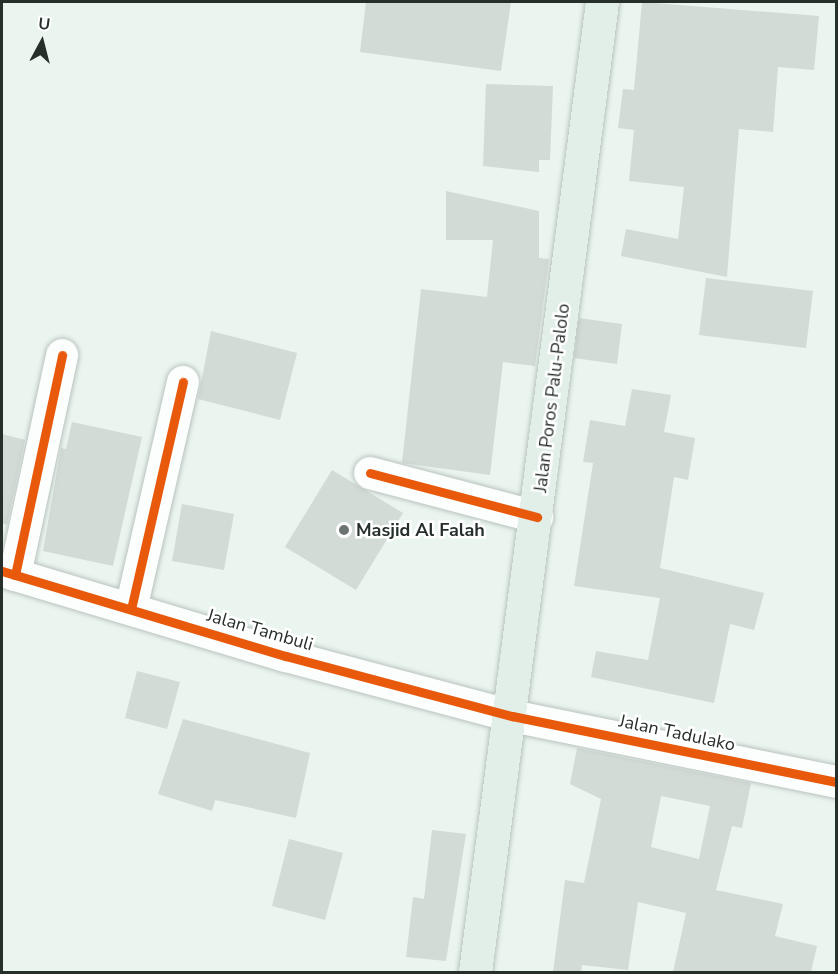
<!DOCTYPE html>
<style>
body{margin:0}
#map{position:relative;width:838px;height:974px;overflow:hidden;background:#eaf5ef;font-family:"Nunito Sans",sans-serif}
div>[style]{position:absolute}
.building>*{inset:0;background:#d2dbd6}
.roads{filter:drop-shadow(0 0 2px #bac3be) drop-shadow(0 0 2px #bac3be)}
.minor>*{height:32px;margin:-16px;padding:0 16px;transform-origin:16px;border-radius:16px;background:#fcfefd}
.major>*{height:33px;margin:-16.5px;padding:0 16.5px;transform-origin:16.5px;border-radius:16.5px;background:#e2eee8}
.cycleway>*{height:9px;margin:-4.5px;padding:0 4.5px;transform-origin:4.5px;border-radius:4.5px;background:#e8590c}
.dots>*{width:16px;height:16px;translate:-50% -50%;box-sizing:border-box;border:3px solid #fff;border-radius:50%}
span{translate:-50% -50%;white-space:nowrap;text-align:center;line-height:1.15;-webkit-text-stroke:5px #fff;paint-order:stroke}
.street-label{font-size:18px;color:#272f2b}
.poi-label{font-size:18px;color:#272f2b;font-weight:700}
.left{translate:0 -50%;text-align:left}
.frame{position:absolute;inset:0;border:3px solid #272f2b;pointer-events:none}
.north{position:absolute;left:12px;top:12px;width:60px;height:60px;-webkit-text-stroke:4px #fff;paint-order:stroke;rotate:7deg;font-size:16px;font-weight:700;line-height:24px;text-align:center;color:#272f2b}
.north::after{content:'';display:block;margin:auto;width:21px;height:27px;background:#272f2b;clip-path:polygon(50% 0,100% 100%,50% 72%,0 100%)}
</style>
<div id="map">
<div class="building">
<div style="clip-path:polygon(366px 2px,511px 2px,501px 71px,360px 52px)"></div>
<div style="clip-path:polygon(642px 2px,819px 16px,814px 70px,778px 67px,773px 132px,739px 129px,727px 277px,621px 256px,626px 229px,678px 239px,684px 187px,629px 181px,634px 130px,618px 128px,623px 89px,634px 90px)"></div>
<div style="clip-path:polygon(486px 84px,553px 86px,550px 160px,539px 160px,539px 172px,483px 166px)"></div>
<div style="clip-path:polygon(446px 191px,539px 211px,539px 258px,549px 259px,535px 366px,503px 362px,490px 475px,402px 463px,421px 289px,487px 297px,493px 240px,446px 240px)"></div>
<div style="clip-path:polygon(706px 278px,813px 291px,806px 348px,699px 335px)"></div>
<div style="clip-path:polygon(579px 318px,622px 324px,617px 364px,574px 358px)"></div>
<div style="clip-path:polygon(211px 331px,297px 353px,280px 420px,198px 399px)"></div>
<div style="clip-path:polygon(632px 389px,671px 395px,664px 432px,695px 438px,688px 480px,674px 477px,660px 568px,764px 593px,754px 630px,730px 624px,714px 703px,591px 677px,596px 651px,648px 660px,660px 598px,574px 586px,593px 463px,583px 462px,590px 420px,625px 426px)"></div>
<div style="clip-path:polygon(72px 422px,142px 437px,113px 566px,43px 551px,61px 448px,66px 449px)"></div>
<div style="clip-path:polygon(2px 434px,25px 440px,7px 525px,2px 523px)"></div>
<div style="clip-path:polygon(332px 470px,403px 513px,356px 590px,285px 547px)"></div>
<div style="clip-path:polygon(182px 504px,234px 514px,224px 570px,172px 561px)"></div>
<div style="clip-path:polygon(137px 671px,180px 682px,167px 729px,125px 718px)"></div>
<div style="clip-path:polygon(183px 719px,310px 753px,296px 818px,215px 800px,212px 811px,158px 794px)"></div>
<div style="clip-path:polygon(evenodd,577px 748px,751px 783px,742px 828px,732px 826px,716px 890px,783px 904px,775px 936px,817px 946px,811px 972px,673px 972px,686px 913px,638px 902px,628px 970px,582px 965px,581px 972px,553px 972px,565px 880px,584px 883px,601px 799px,570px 784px,577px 748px,661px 796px,710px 806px,699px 859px,651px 847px,661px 796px)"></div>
<div style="clip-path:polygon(432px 830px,466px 834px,446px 961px,406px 957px,413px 897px,424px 899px)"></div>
<div style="clip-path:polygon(289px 839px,343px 853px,325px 920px,272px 906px)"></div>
</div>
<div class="roads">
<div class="minor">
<div style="left:370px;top:473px;width:173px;rotate:14.8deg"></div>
<div style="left:2px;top:571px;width:296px;rotate:16.7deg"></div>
<div style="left:286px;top:656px;width:234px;rotate:14.9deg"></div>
<div style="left:512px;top:716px;width:331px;rotate:11.5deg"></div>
<div style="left:15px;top:575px;width:225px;rotate:-77.9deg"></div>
<div style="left:131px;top:609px;width:233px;rotate:-77.1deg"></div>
</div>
<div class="major">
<div style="left:475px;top:972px;width:978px;rotate:-82.54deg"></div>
</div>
</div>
<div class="cycleway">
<div style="left:370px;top:473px;width:173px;rotate:14.8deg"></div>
<div style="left:2px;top:571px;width:296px;rotate:16.7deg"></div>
<div style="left:286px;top:656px;width:234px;rotate:14.9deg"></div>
<div style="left:512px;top:716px;width:331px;rotate:11.5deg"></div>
<div style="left:15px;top:575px;width:225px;rotate:-77.9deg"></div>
<div style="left:131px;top:609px;width:233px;rotate:-77.1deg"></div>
</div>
<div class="dots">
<div style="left:344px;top:530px;background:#6b7470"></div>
</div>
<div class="street-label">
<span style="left:552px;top:398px;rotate:-83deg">Jalan Poros Palu-Palolo</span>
<span style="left:260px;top:630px;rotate:16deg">Jalan Tambuli</span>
<span style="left:677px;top:733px;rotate:12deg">Jalan Tadulako</span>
</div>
<div class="poi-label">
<span class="left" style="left:356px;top:530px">Masjid Al Falah</span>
</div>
<div class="frame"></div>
<div class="north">U</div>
</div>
